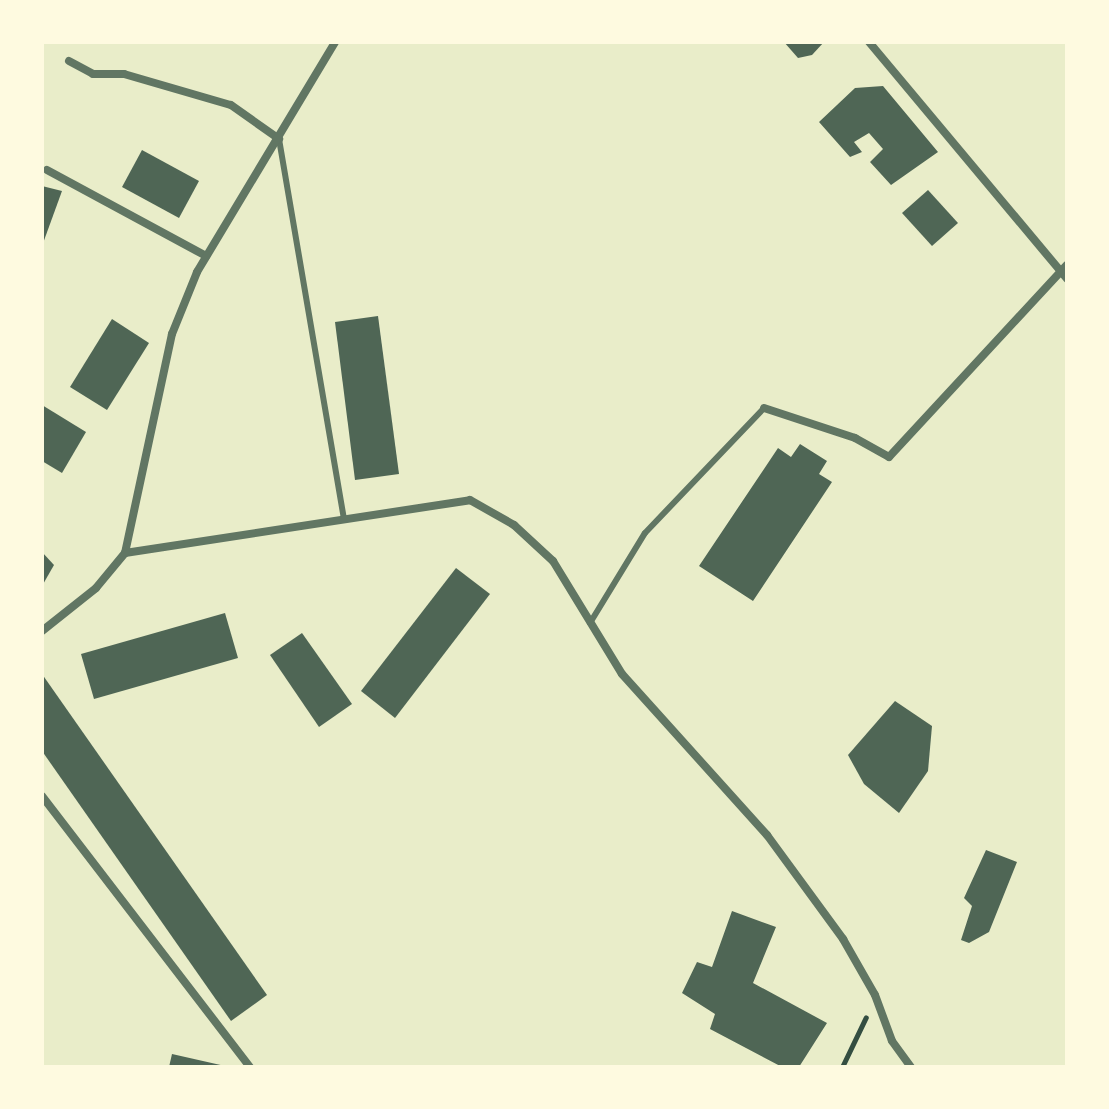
<!DOCTYPE html>
<style>
body{margin:0}
#map{position:relative;width:1109px;height:1109px;overflow:hidden;background:#e9edc9;font-family:"IBM Plex Sans",sans-serif}
div>[style]{position:absolute}
.building>*{inset:0;background:#4f6655}
.path>*{height:5px;margin:-2.5px;padding:0 2.5px;transform-origin:2.5px;border-radius:2.5px;background:#344e41}
.service>*{height:6px;margin:-3px;padding:0 3px;transform-origin:3px;border-radius:3px;background:#617663}
.minor>*{height:8px;margin:-4px;padding:0 4px;transform-origin:4px;border-radius:4px;background:#617663}
span{translate:-50% -50%;white-space:nowrap;text-align:center;line-height:1.15;-webkit-text-stroke:6px #fefae0;paint-order:stroke}
.frame{position:absolute;inset:0;border:44px solid #fefae0;pointer-events:none}
</style>
<div id="map">
<div class="building">
<div style="clip-path:polygon(784px 42px,824px 42px,812px 55px,798px 58px)"></div>
<div style="clip-path:polygon(883px 86px,938px 152px,891px 185px,870px 162px,883px 149px,869px 133px,854px 142px,862px 152px,850px 157px,819px 122px,855px 88px)"></div>
<div style="clip-path:polygon(142px 150px,199px 181px,179px 218px,122px 187px)"></div>
<div style="clip-path:polygon(42px 186px,62px 191px,42px 246px)"></div>
<div style="clip-path:polygon(928px 190px,958px 223px,932px 246px,902px 213px)"></div>
<div style="clip-path:polygon(378px 316px,399px 474px,355px 480px,335px 322px)"></div>
<div style="clip-path:polygon(112px 319px,149px 343px,107px 410px,70px 387px)"></div>
<div style="clip-path:polygon(42px 405px,86px 432px,62px 473px,42px 461px)"></div>
<div style="clip-path:polygon(800px 444px,827px 461px,819px 474px,832px 482px,753px 601px,699px 566px,778px 448px,791px 457px)"></div>
<div style="clip-path:polygon(42px 552px,54px 565px,42px 586px)"></div>
<div style="clip-path:polygon(456px 568px,490px 594px,395px 718px,361px 691px)"></div>
<div style="clip-path:polygon(225px 613px,238px 658px,94px 699px,81px 654px)"></div>
<div style="clip-path:polygon(302px 633px,352px 704px,319px 727px,270px 655px)"></div>
<div style="clip-path:polygon(42px 674px,267px 995px,231px 1021px,42px 751px)"></div>
<div style="clip-path:polygon(895px 701px,932px 726px,928px 771px,899px 813px,864px 784px,848px 755px)"></div>
<div style="clip-path:polygon(986px 850px,1017px 862px,989px 932px,969px 943px,961px 940px,972px 906px,964px 898px)"></div>
<div style="clip-path:polygon(732px 911px,776px 927px,753px 983px,827px 1023px,799px 1067px,782px 1067px,710px 1029px,715px 1014px,682px 993px,697px 962px,712px 967px)"></div>
<div style="clip-path:polygon(172px 1054px,225px 1066px,225px 1067px,169px 1067px)"></div>
</div>
<div class="path">
<div style="left:842px;top:1067px;width:55px;rotate:-64.4deg"></div>
</div>
<div class="service">
<div style="left:279px;top:139px;width:386px;rotate:80.3deg"></div>
<div style="left:590px;top:623px;width:105px;rotate:-58.6deg"></div>
<div style="left:645px;top:533px;width:173px;rotate:-46.4deg"></div>
</div>
<div class="minor">
<div style="left:869px;top:42px;width:309px;rotate:50.1deg"></div>
<div style="left:69px;top:61px;width:27px;rotate:28deg"></div>
<div style="left:93px;top:74px;width:31px"></div>
<div style="left:124px;top:74px;width:111px;rotate:16.2deg"></div>
<div style="left:231px;top:105px;width:59px;rotate:35.3deg"></div>
<div style="left:47px;top:170px;width:181px;rotate:28.4deg"></div>
<div style="left:764px;top:408px;width:96px;rotate:18.2deg"></div>
<div style="left:855px;top:438px;width:39px;rotate:29deg"></div>
<div style="left:889px;top:457px;width:262px;rotate:-47.2deg"></div>
<div style="left:125px;top:553px;width:349px;rotate:-8.7deg"></div>
<div style="left:470px;top:500px;width:51px;rotate:29.6deg"></div>
<div style="left:514px;top:525px;width:53px;rotate:42.7deg"></div>
<div style="left:553px;top:561px;width:132px;rotate:58.6deg"></div>
<div style="left:622px;top:674px;width:217px;rotate:48deg"></div>
<div style="left:767px;top:835px;width:129px;rotate:53.8deg"></div>
<div style="left:843px;top:939px;width:64px;rotate:60.3deg"></div>
<div style="left:875px;top:995px;width:49px;rotate:69.7deg"></div>
<div style="left:892px;top:1041px;width:32px;rotate:54deg"></div>
<div style="left:42px;top:631px;width:69px;rotate:-38.5deg"></div>
<div style="left:96px;top:588px;width:45px;rotate:-50.4deg"></div>
<div style="left:125px;top:553px;width:224px;rotate:-77.9deg"></div>
<div style="left:172px;top:334px;width:67px;rotate:-68deg"></div>
<div style="left:197px;top:272px;width:268px;rotate:-59deg"></div>
<div style="left:42px;top:796px;width:342px;rotate:52.5deg"></div>
</div>
<div class="frame"></div>
</div>
